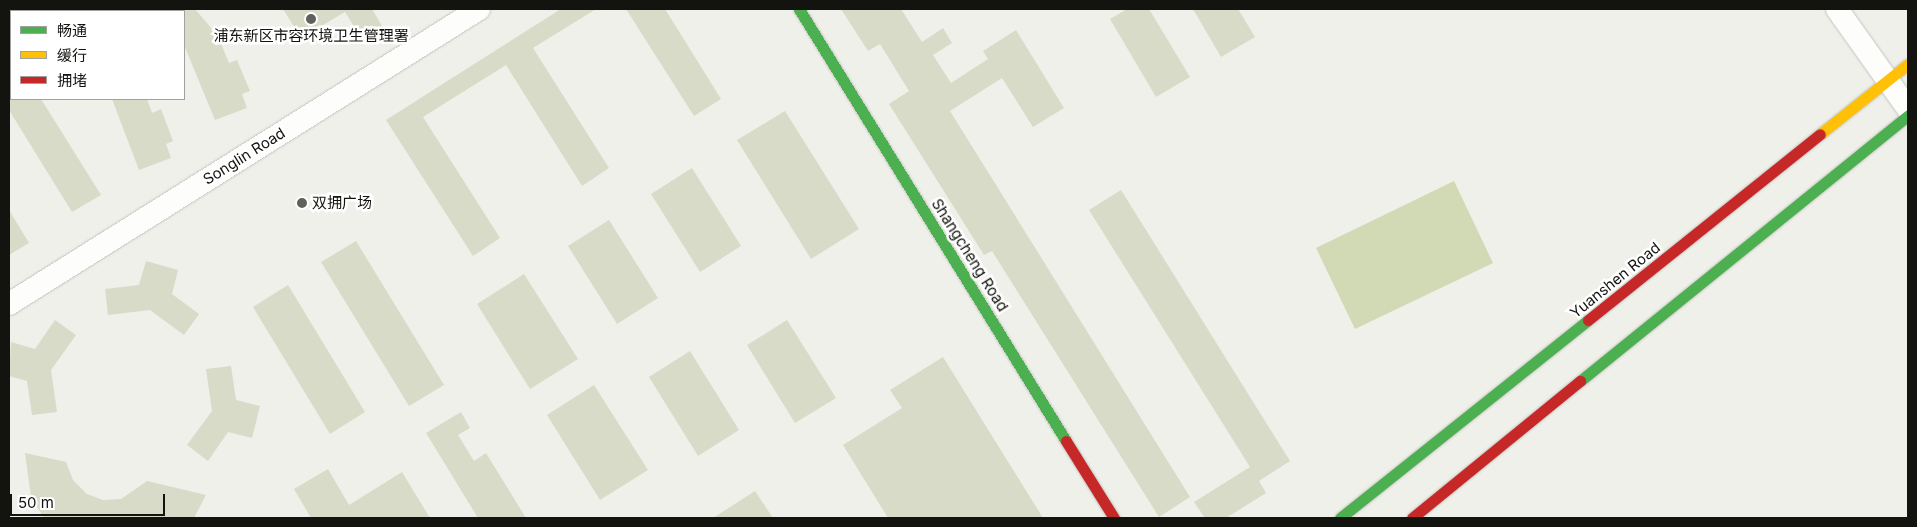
<!DOCTYPE html>
<meta charset="utf-8">
<style>
body{margin:0}
#map{position:relative;width:1917px;height:527px;overflow:hidden;background:#eff0ea;font-family:Inter,"Noto Sans SC",sans-serif}
div>[style]{position:absolute}
.green>*{inset:0;background:#d2d9b5}
.building>*{inset:0;background:#d8dbc7}
.roads{filter:drop-shadow(0 0 1px #c4c5c0) drop-shadow(0 0 1px #c4c5c0)}
.street>*{height:22px;margin:-11px;padding:0 11px;transform-origin:11px;border-radius:11px;background:#fdfdfc}
.fast>*{height:11px;margin:-5.5px;padding:0 5.5px;transform-origin:5.5px;border-radius:5.5px;background:#4caf50}
.slow>*{height:11px;margin:-5.5px;padding:0 5.5px;transform-origin:5.5px;border-radius:5.5px;background:#ffc107}
.jam>*{height:11px;margin:-5.5px;padding:0 5.5px;transform-origin:5.5px;border-radius:5.5px;background:#c62828}
.dots>*{width:14px;height:14px;translate:-50% -50%;box-sizing:border-box;border:2px solid #fff;border-radius:50%}
span{translate:-50% -50%;white-space:nowrap;text-align:center;line-height:1.15;-webkit-text-stroke:5px #fff;paint-order:stroke}
.poi-label{font-size:15px;color:#13140f}
.left{translate:0 -50%;text-align:left}
.street-label{font-size:15px;color:#13140f}
.frame{position:absolute;inset:0;border:10px solid #13140f;pointer-events:none}
.legend{position:absolute;left:10px;top:10px;width:175px;height:90px;box-sizing:border-box;background:#fff;border:1px solid #a1a19f;margin:0;padding:6px 9px;list-style:none;font-size:15px;color:#13140f}
.legend li{display:flex;align-items:center;gap:10px;height:25px}
.legend b{width:25px;border:1px solid #a1a19f}
.scale{position:absolute;left:10px;top:494px;width:155px;height:22px;box-sizing:border-box;border:2px solid #13140f;border-top:0;padding-left:6px;font-size:15px;line-height:18px;white-space:nowrap;color:#13140f;-webkit-text-stroke:4px #fff;paint-order:stroke}
</style>
<div id="map">
<div class="green">
<div style="clip-path:polygon(1454px 181px,1493px 263px,1355px 329px,1316px 248px)"></div>
</div>
<div class="building">
<div style="clip-path:polygon(184px 9px,195px 9px,218px 36px,229px 63px,237px 60px,250px 91px,242px 94px,247px 108px,215px 120px,184px 45px)"></div>
<div style="clip-path:polygon(283px 9px,372px 9px,382px 26px,361px 38px,345px 12px,301px 38px)"></div>
<div style="clip-path:polygon(561px 9px,596px 9px,533px 48px,609px 168px,582px 186px,506px 65px,423px 117px,500px 238px,473px 256px,386px 120px)"></div>
<div style="clip-path:polygon(626px 9px,665px 9px,721px 99px,694px 116px)"></div>
<div style="clip-path:polygon(841px 9px,901px 9px,922px 42px,943px 28px,952px 43px,933px 55px,951px 83px,988px 59px,983px 51px,1016px 30px,1064px 108px,1033px 127px,1002px 78px,950px 111px,1190px 497px,1159px 517px,992px 251px,984px 255px,889px 104px,909px 91px,880px 44px,868px 51px)"></div>
<div style="clip-path:polygon(1127px 9px,1149px 9px,1190px 77px,1156px 97px,1110px 19px)"></div>
<div style="clip-path:polygon(1193px 9px,1238px 9px,1255px 37px,1221px 57px)"></div>
<div style="clip-path:polygon(9px 99px,41px 99px,101px 195px,72px 212px,9px 110px)"></div>
<div style="clip-path:polygon(112px 99px,147px 99px,152px 113px,161px 109px,173px 141px,166px 144px,171px 158px,139px 170px)"></div>
<div style="clip-path:polygon(785px 111px,859px 229px,811px 259px,737px 140px)"></div>
<div style="clip-path:polygon(692px 168px,741px 246px,700px 272px,651px 194px)"></div>
<div style="clip-path:polygon(1121px 190px,1290px 461px,1259px 481px,1266px 493px,1226px 518px,1205px 518px,1194px 502px,1250px 467px,1089px 210px)"></div>
<div style="clip-path:polygon(9px 210px,29px 243px,9px 255px)"></div>
<div style="clip-path:polygon(609px 220px,658px 298px,617px 324px,568px 246px)"></div>
<div style="clip-path:polygon(356px 241px,444px 385px,409px 406px,321px 262px)"></div>
<div style="clip-path:polygon(146px 261px,178px 270px,172px 294px,199px 314px,184px 335px,150px 310px,108px 315px,105px 289px,139px 285px)"></div>
<div style="clip-path:polygon(524px 274px,578px 359px,530px 389px,477px 304px)"></div>
<div style="clip-path:polygon(288px 285px,365px 412px,330px 434px,253px 307px)"></div>
<div style="clip-path:polygon(55px 320px,76px 335px,51px 370px,57px 412px,32px 415px,27px 381px,9px 376px,11px 342px,35px 349px)"></div>
<div style="clip-path:polygon(787px 320px,836px 398px,795px 423px,747px 345px)"></div>
<div style="clip-path:polygon(690px 351px,739px 430px,698px 456px,649px 377px)"></div>
<div style="clip-path:polygon(943px 357px,1043px 518px,888px 518px,843px 445px,902px 408px,890px 390px)"></div>
<div style="clip-path:polygon(231px 366px,236px 400px,260px 406px,252px 438px,228px 432px,208px 461px,187px 445px,212px 411px,206px 369px)"></div>
<div style="clip-path:polygon(594px 385px,648px 470px,600px 500px,547px 415px)"></div>
<div style="clip-path:polygon(461px 412px,470px 428px,458px 435px,474px 461px,486px 453px,526px 518px,478px 518px,426px 433px)"></div>
<div style="clip-path:polygon(25px 453px,66px 462px,73px 480px,87px 494px,103px 500px,121px 499px,147px 481px,206px 495px,194px 518px,44px 518px,31px 497px)"></div>
<div style="clip-path:polygon(328px 469px,349px 505px,402px 472px,430px 518px,311px 518px,294px 489px)"></div>
<div style="clip-path:polygon(755px 491px,773px 518px,713px 518px)"></div>
</div>
<div class="roads">
<div class="street">
<div style="left:1837px;top:9px;width:123px;rotate:54.6deg"></div>
<div style="left:9px;top:304px;width:555px;rotate:-32.11deg"></div>
</div>
<div class="fast">
<div style="left:799px;top:9px;width:508px;rotate:58.28deg"></div>
<div style="left:1580px;top:381px;width:422px;rotate:-39deg"></div>
<div style="left:1340px;top:518px;width:317px;rotate:-38.6deg"></div>
</div>
<div class="slow">
<div style="left:1820px;top:134px;width:112px;rotate:-38.5deg"></div>
</div>
<div class="jam">
<div style="left:1588px;top:320px;width:297px;rotate:-38.7deg"></div>
<div style="left:1066px;top:441px;width:91px;rotate:58.1deg"></div>
<div style="left:1412px;top:518px;width:217px;rotate:-39.2deg"></div>
</div>
</div>
<div class="dots">
<div style="left:311px;top:19px;background:#60615c"></div>
<div style="left:302px;top:203px;background:#60615c"></div>
</div>
<div class="poi-label">
<span style="left:311px;top:36px">浦东新区市容环境卫生管理署</span>
<span class="left" style="left:312px;top:203px">双拥广场</span>
</div>
<div class="street-label">
<span style="left:244px;top:156px;rotate:-32deg">Songlin Road</span>
<span style="left:970px;top:255px;rotate:58deg">Shangcheng Road</span>
<span style="left:1615px;top:280px;rotate:-39deg">Yuanshen Road</span>
</div>
<div class="frame"></div>
<ul class="legend">
<li><b style="height:6px;background:#4caf50"></b>畅通</li>
<li><b style="height:6px;background:#ffc107"></b>缓行</li>
<li><b style="height:6px;background:#c62828"></b>拥堵</li>
</ul>
<div class="scale">50 m</div>
</div>
